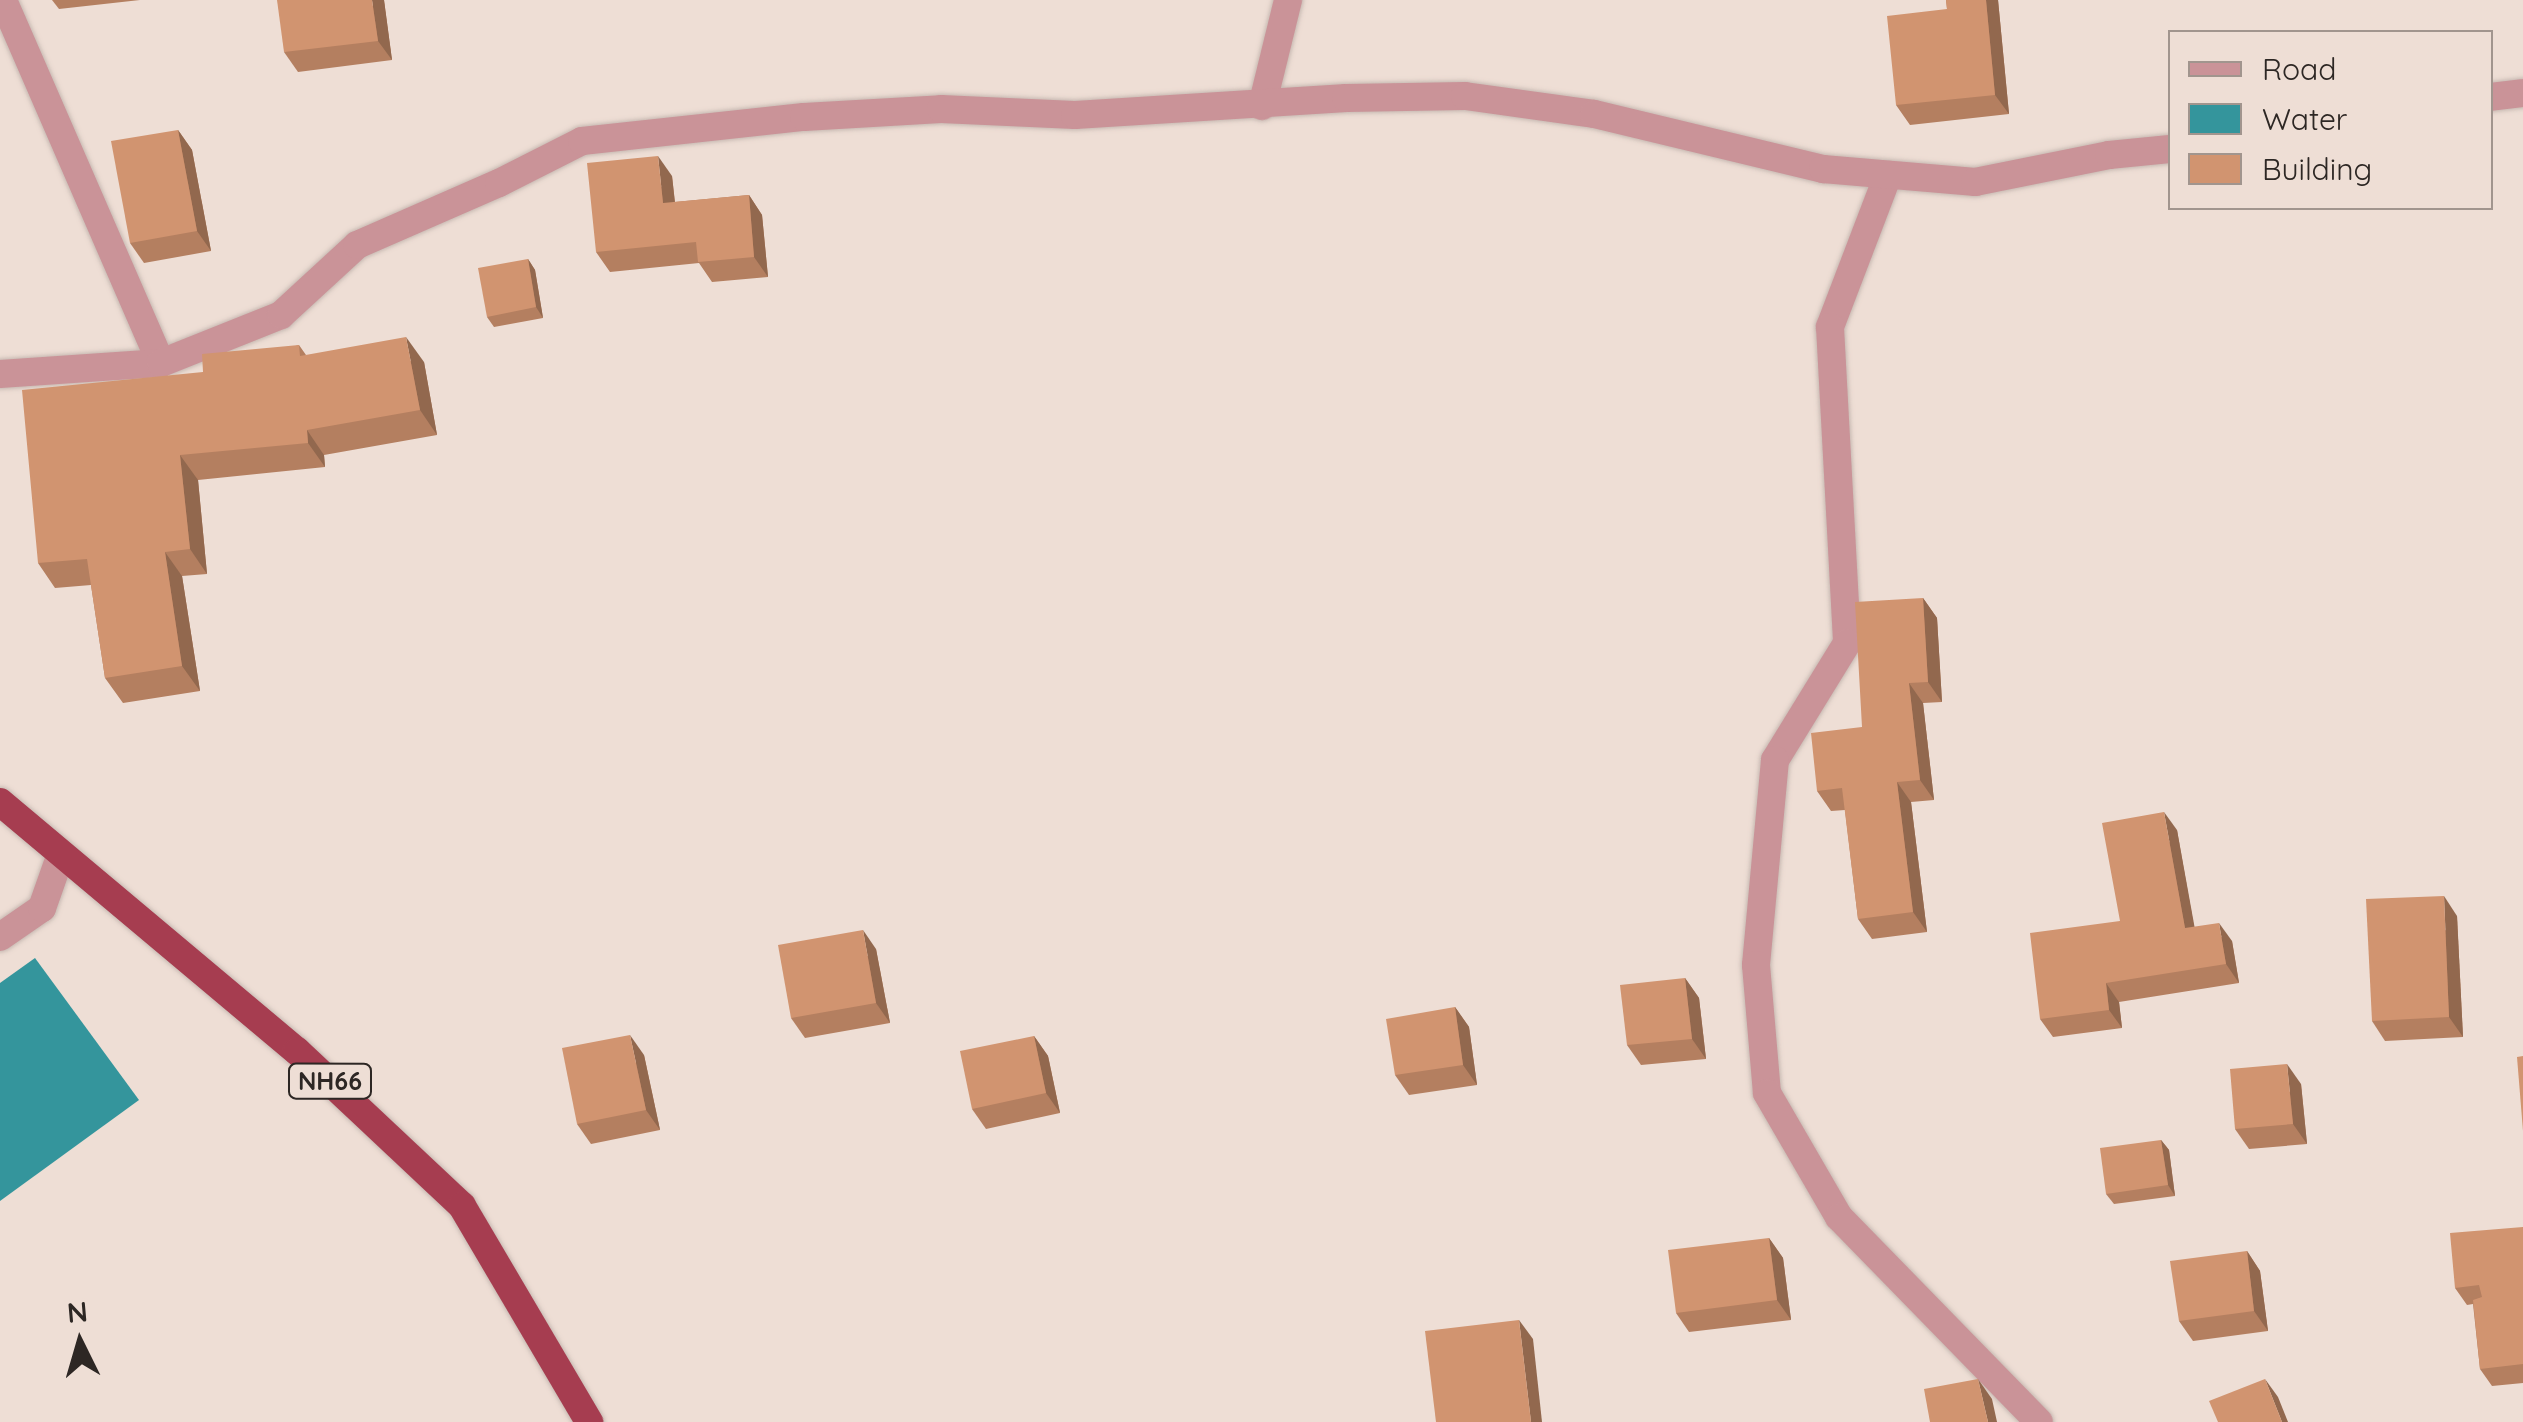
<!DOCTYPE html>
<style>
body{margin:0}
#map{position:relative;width:2523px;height:1422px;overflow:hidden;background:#eeded5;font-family:Quicksand,sans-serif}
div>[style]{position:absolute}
.water>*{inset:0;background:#34959c}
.roads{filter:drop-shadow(0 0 2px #c7b9b2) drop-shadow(0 0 2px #c7b9b2)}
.minor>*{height:28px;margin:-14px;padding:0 14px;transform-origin:14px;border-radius:14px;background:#ca9398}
.trunk>*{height:28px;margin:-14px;padding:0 14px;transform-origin:14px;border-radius:14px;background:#a63d50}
.wall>*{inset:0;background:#b47f60}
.shaded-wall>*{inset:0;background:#92684e}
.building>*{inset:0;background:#d19470}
span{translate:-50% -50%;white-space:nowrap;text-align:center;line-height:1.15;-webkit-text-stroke:8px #eeded5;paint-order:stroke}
.shield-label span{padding:2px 8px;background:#eeded5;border:2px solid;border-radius:8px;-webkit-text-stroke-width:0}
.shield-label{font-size:25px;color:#2d2724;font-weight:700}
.legend{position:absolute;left:2168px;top:30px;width:325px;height:180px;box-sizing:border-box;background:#eeded5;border:2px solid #a1958e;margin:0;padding:12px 18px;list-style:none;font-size:30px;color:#2d2724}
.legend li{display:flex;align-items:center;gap:20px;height:50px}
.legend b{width:50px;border:2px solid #a1958e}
.north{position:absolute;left:30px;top:1292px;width:100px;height:100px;-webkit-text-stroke:8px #eeded5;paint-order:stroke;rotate:355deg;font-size:28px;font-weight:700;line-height:40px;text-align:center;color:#2d2724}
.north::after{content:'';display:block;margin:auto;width:35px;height:45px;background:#2d2724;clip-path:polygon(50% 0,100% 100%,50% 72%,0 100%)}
</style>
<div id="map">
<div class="water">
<div style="clip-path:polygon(35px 958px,139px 1100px,0 1201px,0 983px)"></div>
</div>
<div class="roads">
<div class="minor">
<div style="left:3px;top:0;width:396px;rotate:66.5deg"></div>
<div style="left:2490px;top:97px;width:33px;rotate:-7deg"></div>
<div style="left:1262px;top:106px;width:109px;rotate:-76.2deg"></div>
<div style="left:1888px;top:175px;width:163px;rotate:110.9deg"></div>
<div style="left:1830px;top:327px;width:316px;rotate:86.9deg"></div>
<div style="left:1847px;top:643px;width:137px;rotate:121.6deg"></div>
<div style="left:1775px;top:760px;width:206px;rotate:95.3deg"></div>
<div style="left:1756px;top:965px;width:128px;rotate:85.1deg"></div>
<div style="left:1767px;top:1093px;width:143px;rotate:59.9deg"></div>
<div style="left:1839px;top:1217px;width:286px;rotate:45.7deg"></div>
<div style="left:0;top:374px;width:161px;rotate:-3.9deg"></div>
<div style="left:161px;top:363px;width:129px;rotate:-21.8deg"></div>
<div style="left:281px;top:315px;width:103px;rotate:-42.6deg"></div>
<div style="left:357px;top:245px;width:155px;rotate:-23.6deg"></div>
<div style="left:499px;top:183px;width:93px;rotate:-26.8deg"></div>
<div style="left:582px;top:141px;width:223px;rotate:-6.2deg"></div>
<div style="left:804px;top:117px;width:137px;rotate:-3.3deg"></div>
<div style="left:941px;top:109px;width:134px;rotate:2.6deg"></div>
<div style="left:1075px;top:115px;width:272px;rotate:-3.6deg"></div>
<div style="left:1346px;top:98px;width:119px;rotate:-1deg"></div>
<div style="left:1465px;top:96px;width:130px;rotate:7.9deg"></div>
<div style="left:1594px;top:114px;width:236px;rotate:13.5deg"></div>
<div style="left:1823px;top:169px;width:153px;rotate:4.9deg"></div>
<div style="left:1975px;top:182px;width:137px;rotate:-11.4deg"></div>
<div style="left:2109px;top:155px;width:61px;rotate:-5.6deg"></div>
<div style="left:0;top:937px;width:51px;rotate:-34.6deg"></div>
<div style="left:42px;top:908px;width:57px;rotate:-70.6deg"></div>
</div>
<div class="trunk">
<div style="left:0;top:802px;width:388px;rotate:40deg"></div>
<div style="left:297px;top:1051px;width:226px;rotate:43.2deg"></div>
<div style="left:462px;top:1206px;width:251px;rotate:59.5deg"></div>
</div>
</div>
<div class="wall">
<div style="clip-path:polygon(52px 0,140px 0,59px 9px)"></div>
<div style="clip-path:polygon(384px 0,392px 60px,298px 72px,284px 52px)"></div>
<div style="clip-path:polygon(1946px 0,1998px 0,2009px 114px,1910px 125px,1896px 105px,1947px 9px)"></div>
<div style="clip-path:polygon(178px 130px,192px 150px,211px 251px,144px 263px,130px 243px)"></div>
<div style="clip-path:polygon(672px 176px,675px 202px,749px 195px,762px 215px,768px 277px,712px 282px,699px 263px,610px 272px,596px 252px)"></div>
<div style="clip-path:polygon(528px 259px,535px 270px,543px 318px,494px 327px,487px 317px)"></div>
<div style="clip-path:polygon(299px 345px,306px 355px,424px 362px,437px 435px,324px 455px,325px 467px,198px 480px,207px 574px,182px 576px,200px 691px,123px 703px,105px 678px,91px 585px,55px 588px,38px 563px,203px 372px)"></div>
<div style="clip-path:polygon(1923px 598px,1937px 618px,1942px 702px,1923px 703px,1934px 800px,1911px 802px,1927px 932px,1872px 939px,1858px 919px,1845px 810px,1831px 811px,1817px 791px,1862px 727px)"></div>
<div style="clip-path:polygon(2177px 830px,2194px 927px,2232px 941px,2239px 983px,2119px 1002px,2122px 1028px,2053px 1037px,2040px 1019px,2120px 921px)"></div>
<div style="clip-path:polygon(2457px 916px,2463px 1037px,2385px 1041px,2372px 1021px)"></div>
<div style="clip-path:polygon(876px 949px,890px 1023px,805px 1038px,791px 1018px)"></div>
<div style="clip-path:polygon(1685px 978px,1699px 998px,1706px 1059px,1641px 1065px,1627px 1045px)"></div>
<div style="clip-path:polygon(1455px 1007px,1469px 1027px,1477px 1085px,1409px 1095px,1395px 1075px)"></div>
<div style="clip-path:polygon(1034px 1036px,1048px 1056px,1060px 1113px,986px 1129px,972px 1109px)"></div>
<div style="clip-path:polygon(644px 1055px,660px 1130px,591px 1144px,577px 1124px)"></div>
<div style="clip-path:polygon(2301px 1084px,2307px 1144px,2249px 1149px,2235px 1129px)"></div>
<div style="clip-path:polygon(2161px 1140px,2169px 1150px,2175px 1196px,2114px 1204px,2106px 1194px)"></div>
<div style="clip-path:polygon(2523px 1227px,2523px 1383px,2492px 1386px,2480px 1369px,2473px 1304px,2467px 1305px,2455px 1288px)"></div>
<div style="clip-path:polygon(1769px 1238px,1783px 1258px,1791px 1320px,1689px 1332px,1676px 1313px)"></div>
<div style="clip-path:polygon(2247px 1251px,2260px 1271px,2268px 1331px,2193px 1341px,2179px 1321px)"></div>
</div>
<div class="shaded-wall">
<div style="clip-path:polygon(372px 0,384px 0,392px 60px,378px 41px)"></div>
<div style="clip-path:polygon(1986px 0,1998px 0,2009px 114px,1995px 95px)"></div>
<div style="clip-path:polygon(178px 130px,192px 150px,211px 251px,197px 231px)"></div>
<div style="clip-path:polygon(658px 156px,672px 176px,677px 223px,663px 203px)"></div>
<div style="clip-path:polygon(749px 195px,762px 215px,768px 277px,754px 257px)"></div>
<div style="clip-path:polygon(528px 259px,535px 270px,543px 318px,536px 307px)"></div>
<div style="clip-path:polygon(406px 337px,424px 362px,437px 435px,420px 410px)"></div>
<div style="clip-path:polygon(307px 430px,324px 455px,325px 467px,308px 443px)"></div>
<div style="clip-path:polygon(180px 455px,198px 480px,207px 574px,190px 549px)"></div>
<div style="clip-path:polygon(165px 552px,182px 576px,200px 691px,182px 666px)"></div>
<div style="clip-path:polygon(1923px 598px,1937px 618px,1942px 702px,1928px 682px)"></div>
<div style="clip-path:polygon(1909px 683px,1923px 703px,1934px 800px,1920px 780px)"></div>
<div style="clip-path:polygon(1897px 782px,1911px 802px,1927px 932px,1913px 912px)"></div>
<div style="clip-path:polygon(2164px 812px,2177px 830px,2198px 946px,2185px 928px)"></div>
<div style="clip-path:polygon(2444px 896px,2457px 916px,2463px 1037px,2449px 1017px)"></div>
<div style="clip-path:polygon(2219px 923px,2232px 941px,2239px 983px,2226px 964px)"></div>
<div style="clip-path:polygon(863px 930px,876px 949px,890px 1023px,876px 1003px)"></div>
<div style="clip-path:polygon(1685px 978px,1699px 998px,1706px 1059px,1692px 1039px)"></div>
<div style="clip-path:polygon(2106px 983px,2119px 1002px,2122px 1028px,2109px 1010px)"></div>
<div style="clip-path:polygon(1455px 1007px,1469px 1027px,1477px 1085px,1463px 1065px)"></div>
<div style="clip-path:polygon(630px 1035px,644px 1055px,660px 1130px,646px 1110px)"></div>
<div style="clip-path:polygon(1034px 1036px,1048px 1056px,1060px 1113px,1046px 1093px)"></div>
<div style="clip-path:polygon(2287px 1064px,2301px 1084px,2307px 1144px,2293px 1124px)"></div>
<div style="clip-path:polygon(2161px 1140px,2169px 1150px,2175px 1196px,2168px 1185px)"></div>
<div style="clip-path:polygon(1769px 1238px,1783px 1258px,1791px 1320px,1777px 1300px)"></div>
<div style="clip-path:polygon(2247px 1251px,2260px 1271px,2268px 1331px,2254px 1311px)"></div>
<div style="clip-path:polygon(1519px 1320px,1533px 1339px,1542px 1422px,1531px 1422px)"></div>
<div style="clip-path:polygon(1978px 1379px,1992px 1399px,1997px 1422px,1988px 1422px)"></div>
<div style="clip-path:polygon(2265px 1379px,2278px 1397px,2288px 1422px,2282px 1422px)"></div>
</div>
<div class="building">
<div style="clip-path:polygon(277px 0,372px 0,378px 41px,284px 52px)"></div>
<div style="clip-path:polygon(1946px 0,1986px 0,1995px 95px,1896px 105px,1887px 16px,1947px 9px)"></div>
<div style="clip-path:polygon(178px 130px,197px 231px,130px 243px,111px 141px)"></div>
<div style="clip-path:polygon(658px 156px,663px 203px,749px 195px,754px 257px,698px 262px,696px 242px,596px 252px,587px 163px)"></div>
<div style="clip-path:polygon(528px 259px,536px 307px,487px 317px,478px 268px)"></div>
<div style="clip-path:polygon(406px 337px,420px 410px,307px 430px,308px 443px,180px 455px,190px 549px,165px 552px,182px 666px,105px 678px,87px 559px,38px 563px,22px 390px,203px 372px,202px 354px,299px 345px,300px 356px)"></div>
<div style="clip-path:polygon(1923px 598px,1928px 682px,1909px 683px,1920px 780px,1897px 782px,1913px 912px,1858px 919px,1842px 788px,1817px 791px,1811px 733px,1862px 727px,1855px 602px)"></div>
<div style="clip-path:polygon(2164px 812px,2185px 928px,2219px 923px,2226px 964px,2106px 983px,2109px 1010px,2040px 1019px,2030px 933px,2120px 921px,2102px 823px)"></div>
<div style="clip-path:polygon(2444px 896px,2449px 1017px,2372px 1021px,2366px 899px)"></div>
<div style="clip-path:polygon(863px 930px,876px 1003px,791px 1018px,778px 945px)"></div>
<div style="clip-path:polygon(1685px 978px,1692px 1039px,1627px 1045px,1620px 985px)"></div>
<div style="clip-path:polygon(1455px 1007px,1463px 1065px,1395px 1075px,1386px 1019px)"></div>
<div style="clip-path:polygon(630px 1035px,646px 1110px,577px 1124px,562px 1048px)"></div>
<div style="clip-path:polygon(1034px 1036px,1046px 1093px,972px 1109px,960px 1051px)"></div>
<div style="clip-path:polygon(2523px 1056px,2523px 1131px,2517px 1057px)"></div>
<div style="clip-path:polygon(2287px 1064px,2293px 1124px,2235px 1129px,2230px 1069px)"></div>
<div style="clip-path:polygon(2161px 1140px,2168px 1185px,2106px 1194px,2100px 1148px)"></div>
<div style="clip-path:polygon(2523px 1227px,2523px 1364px,2480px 1369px,2473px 1300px,2482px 1297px,2479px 1285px,2455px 1288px,2450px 1233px)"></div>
<div style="clip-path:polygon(1769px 1238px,1777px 1300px,1676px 1313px,1668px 1250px)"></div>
<div style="clip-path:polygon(2247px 1251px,2254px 1311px,2179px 1321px,2170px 1261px)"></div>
<div style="clip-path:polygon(1519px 1320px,1531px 1422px,1436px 1422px,1425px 1331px)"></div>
<div style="clip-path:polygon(1978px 1379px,1988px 1422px,1930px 1422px,1924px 1389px)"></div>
<div style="clip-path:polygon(2265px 1379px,2282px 1422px,2218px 1422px,2209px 1401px)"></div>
</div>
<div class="shield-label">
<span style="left:330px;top:1081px">NH66</span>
</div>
<ul class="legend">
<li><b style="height:12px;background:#ca9398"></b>Road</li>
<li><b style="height:28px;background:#34959c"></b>Water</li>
<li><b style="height:28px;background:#d19470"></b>Building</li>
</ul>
<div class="north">N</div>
</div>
